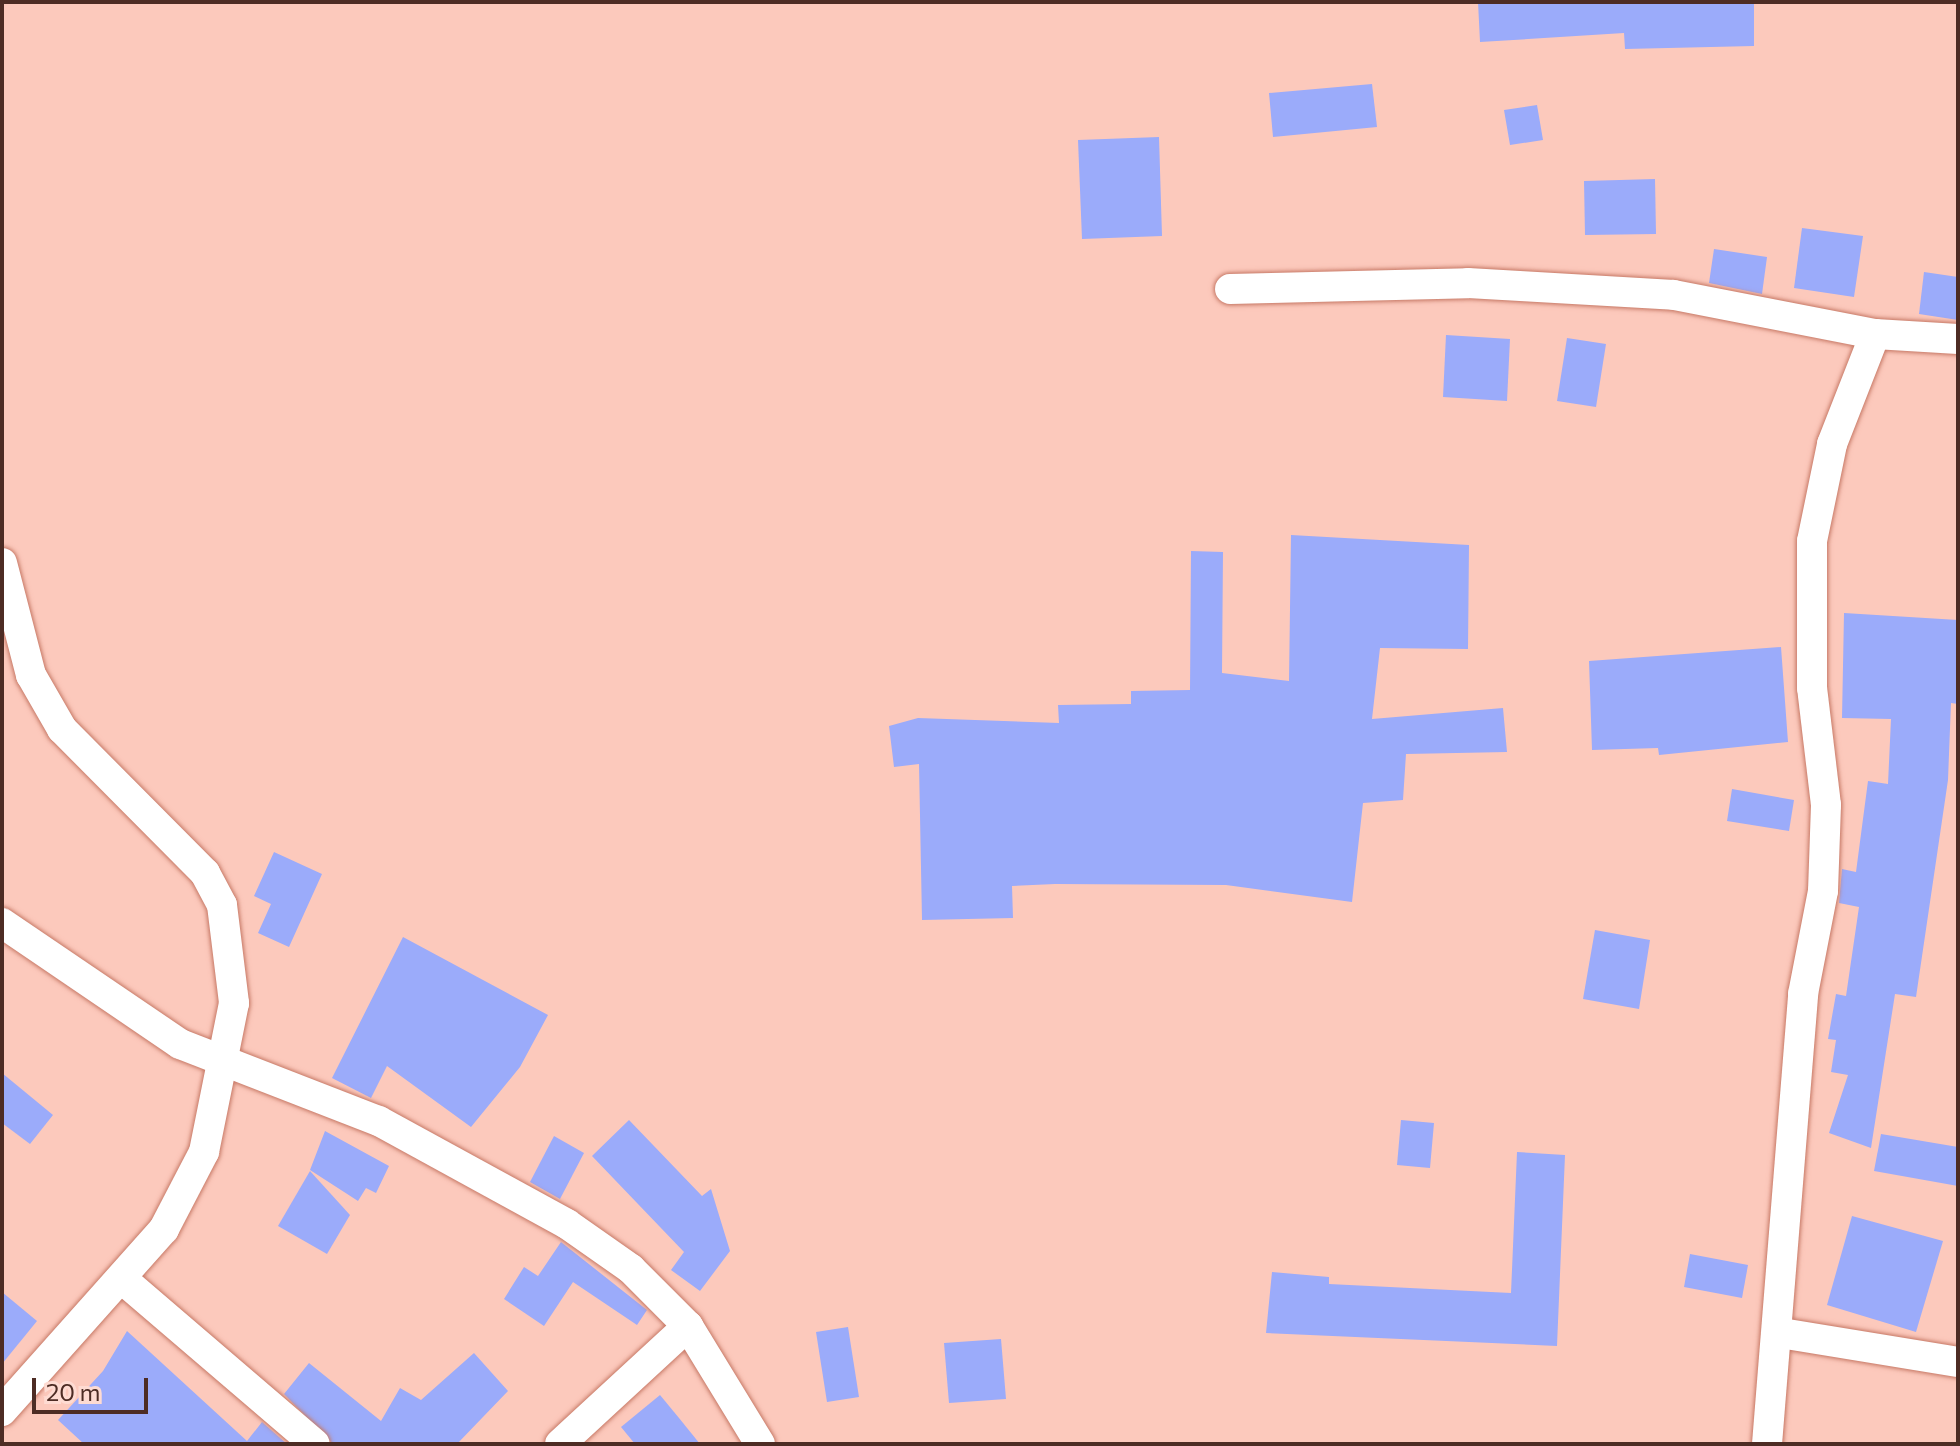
<!DOCTYPE html>
<style>
body{margin:0}
#map{position:relative;width:1960px;height:1446px;overflow:hidden;background:#fcc9bc;font-family:Commissioner,sans-serif}
div>[style]{position:absolute}
.building>*{inset:0;background:#9babfa}
.roads{filter:drop-shadow(0 0 2px #c77966) drop-shadow(0 0 2px #c77966)}
.minor>*{height:30px;margin:-15px;padding:0 15px;transform-origin:15px;border-radius:15px;background:#fff}
span{translate:-50% -50%;white-space:nowrap;text-align:center;line-height:1.15;-webkit-text-stroke:7px #fedbd2;paint-order:stroke}
.frame{position:absolute;inset:0;border:4px solid #4d2c24;pointer-events:none}
.scale{position:absolute;left:32px;top:1378px;width:116px;height:36px;box-sizing:border-box;border:4px solid #4d2c24;border-top:0;padding-left:10px;font-size:24px;line-height:28px;white-space:nowrap;color:#4d2c24;-webkit-text-stroke:6px #fedbd2;paint-order:stroke}
</style>
<div id="map">
<div class="building">
<div style="clip-path:polygon(1478px 2px,1754px 2px,1754px 46px,1625px 49px,1624px 33px,1480px 42px)"></div>
<div style="clip-path:polygon(1372px 84px,1377px 127px,1273px 137px,1269px 93px)"></div>
<div style="clip-path:polygon(1537px 105px,1543px 140px,1510px 145px,1504px 110px)"></div>
<div style="clip-path:polygon(1159px 137px,1162px 236px,1082px 239px,1078px 140px)"></div>
<div style="clip-path:polygon(1655px 179px,1656px 234px,1585px 235px,1584px 181px)"></div>
<div style="clip-path:polygon(1802px 228px,1863px 236px,1854px 297px,1794px 288px)"></div>
<div style="clip-path:polygon(1714px 249px,1767px 257px,1762px 294px,1709px 283px)"></div>
<div style="clip-path:polygon(1924px 272px,1958px 277px,1958px 320px,1919px 314px)"></div>
<div style="clip-path:polygon(1446px 335px,1510px 339px,1507px 401px,1443px 397px)"></div>
<div style="clip-path:polygon(1567px 338px,1606px 344px,1596px 407px,1557px 401px)"></div>
<div style="clip-path:polygon(1291px 535px,1469px 545px,1468px 649px,1380px 648px,1372px 719px,1503px 708px,1507px 752px,1406px 754px,1403px 800px,1363px 803px,1352px 902px,1226px 885px,1055px 884px,1012px 886px,1013px 918px,922px 920px,919px 764px,894px 767px,889px 726px,918px 718px,1059px 723px,1058px 705px,1131px 704px,1131px 691px,1190px 690px,1191px 551px,1223px 552px,1222px 673px,1289px 681px)"></div>
<div style="clip-path:polygon(1844px 613px,1958px 620px,1958px 704px,1951px 703px,1948px 780px,1916px 997px,1895px 994px,1871px 1148px,1829px 1133px,1848px 1075px,1831px 1072px,1836px 1040px,1828px 1039px,1836px 994px,1846px 996px,1859px 907px,1839px 903px,1842px 869px,1856px 872px,1868px 781px,1888px 784px,1891px 719px,1842px 718px)"></div>
<div style="clip-path:polygon(1781px 647px,1788px 742px,1659px 755px,1658px 748px,1592px 750px,1589px 661px)"></div>
<div style="clip-path:polygon(1732px 789px,1794px 800px,1789px 831px,1727px 821px)"></div>
<div style="clip-path:polygon(274px 852px,322px 874px,289px 947px,258px 933px,271px 904px,254px 896px)"></div>
<div style="clip-path:polygon(1595px 930px,1650px 940px,1639px 1009px,1583px 999px)"></div>
<div style="clip-path:polygon(403px 937px,548px 1015px,520px 1067px,471px 1127px,387px 1066px,371px 1098px,332px 1078px)"></div>
<div style="clip-path:polygon(2px 1073px,53px 1115px,30px 1144px,2px 1123px)"></div>
<div style="clip-path:polygon(629px 1120px,702px 1196px,711px 1189px,730px 1251px,700px 1291px,671px 1270px,684px 1252px,592px 1156px)"></div>
<div style="clip-path:polygon(1401px 1120px,1434px 1123px,1430px 1168px,1397px 1165px)"></div>
<div style="clip-path:polygon(325px 1131px,389px 1166px,376px 1193px,366px 1188px,358px 1201px,310px 1170px)"></div>
<div style="clip-path:polygon(1881px 1134px,1958px 1147px,1958px 1186px,1874px 1171px)"></div>
<div style="clip-path:polygon(554px 1136px,584px 1153px,560px 1199px,530px 1182px)"></div>
<div style="clip-path:polygon(1517px 1152px,1565px 1155px,1557px 1346px,1266px 1333px,1272px 1272px,1329px 1277px,1329px 1284px,1511px 1293px)"></div>
<div style="clip-path:polygon(310px 1171px,350px 1215px,327px 1254px,278px 1226px)"></div>
<div style="clip-path:polygon(1852px 1216px,1943px 1241px,1916px 1332px,1827px 1305px)"></div>
<div style="clip-path:polygon(561px 1242px,647px 1310px,637px 1325px,573px 1282px,544px 1326px,504px 1299px,524px 1267px,538px 1276px)"></div>
<div style="clip-path:polygon(1690px 1254px,1748px 1265px,1742px 1298px,1684px 1287px)"></div>
<div style="clip-path:polygon(2px 1292px,37px 1321px,2px 1364px)"></div>
<div style="clip-path:polygon(848px 1327px,859px 1397px,827px 1402px,816px 1332px)"></div>
<div style="clip-path:polygon(127px 1331px,247px 1441px,262px 1422px,287px 1444px,84px 1444px,58px 1420px,103px 1371px)"></div>
<div style="clip-path:polygon(1001px 1339px,1006px 1399px,949px 1403px,944px 1343px)"></div>
<div style="clip-path:polygon(474px 1353px,508px 1391px,457px 1444px,333px 1444px,284px 1394px,309px 1363px,381px 1421px,400px 1388px,421px 1400px)"></div>
<div style="clip-path:polygon(660px 1395px,679px 1418px,700px 1444px,635px 1444px,621px 1427px)"></div>
</div>
<div class="roads">
<div class="minor">
<div style="left:1230px;top:289px;width:238px;rotate:-1.4deg"></div>
<div style="left:1468px;top:283px;width:206px;rotate:3.3deg"></div>
<div style="left:1674px;top:295px;width:205px;rotate:11deg"></div>
<div style="left:2px;top:563px;width:116px;rotate:75.5deg"></div>
<div style="left:31px;top:675px;width:62px;rotate:60.1deg"></div>
<div style="left:62px;top:729px;width:203px;rotate:45.2deg"></div>
<div style="left:205px;top:873px;width:36px;rotate:62deg"></div>
<div style="left:222px;top:905px;width:99px;rotate:83deg"></div>
<div style="left:234px;top:1003px;width:152px;rotate:101.4deg"></div>
<div style="left:204px;top:1152px;width:87px;rotate:117.5deg"></div>
<div style="left:164px;top:1229px;width:244px;rotate:131.7deg"></div>
<div style="left:2px;top:923px;width:215px;rotate:34.2deg"></div>
<div style="left:180px;top:1044px;width:213px;rotate:21.2deg"></div>
<div style="left:379px;top:1121px;width:214px;rotate:28.7deg"></div>
<div style="left:567px;top:1224px;width:78px;rotate:35.1deg"></div>
<div style="left:631px;top:1269px;width:81px;rotate:45deg"></div>
<div style="left:688px;top:1326px;width:138px;rotate:58.6deg"></div>
<div style="left:121px;top:1278px;width:255px;rotate:40.6deg"></div>
<div style="left:1781px;top:1333px;width:179px;rotate:9.3deg"></div>
<div style="left:560px;top:1444px;width:174px;rotate:-42.7deg"></div>
<div style="left:1767px;top:1444px;width:451px;rotate:-85.4deg"></div>
<div style="left:1803px;top:994px;width:105px;rotate:-79deg"></div>
<div style="left:1823px;top:891px;width:86px;rotate:-88deg"></div>
<div style="left:1826px;top:805px;width:118px;rotate:-96.8deg"></div>
<div style="left:1812px;top:688px;width:147px;rotate:-90deg"></div>
<div style="left:1812px;top:541px;width:99px;rotate:-78.3deg"></div>
<div style="left:1832px;top:444px;width:118px;rotate:-68.6deg"></div>
<div style="left:1875px;top:334px;width:83px;rotate:3.4deg"></div>
</div>
</div>
<div class="frame"></div>
<div class="scale">20 m</div>
</div>
